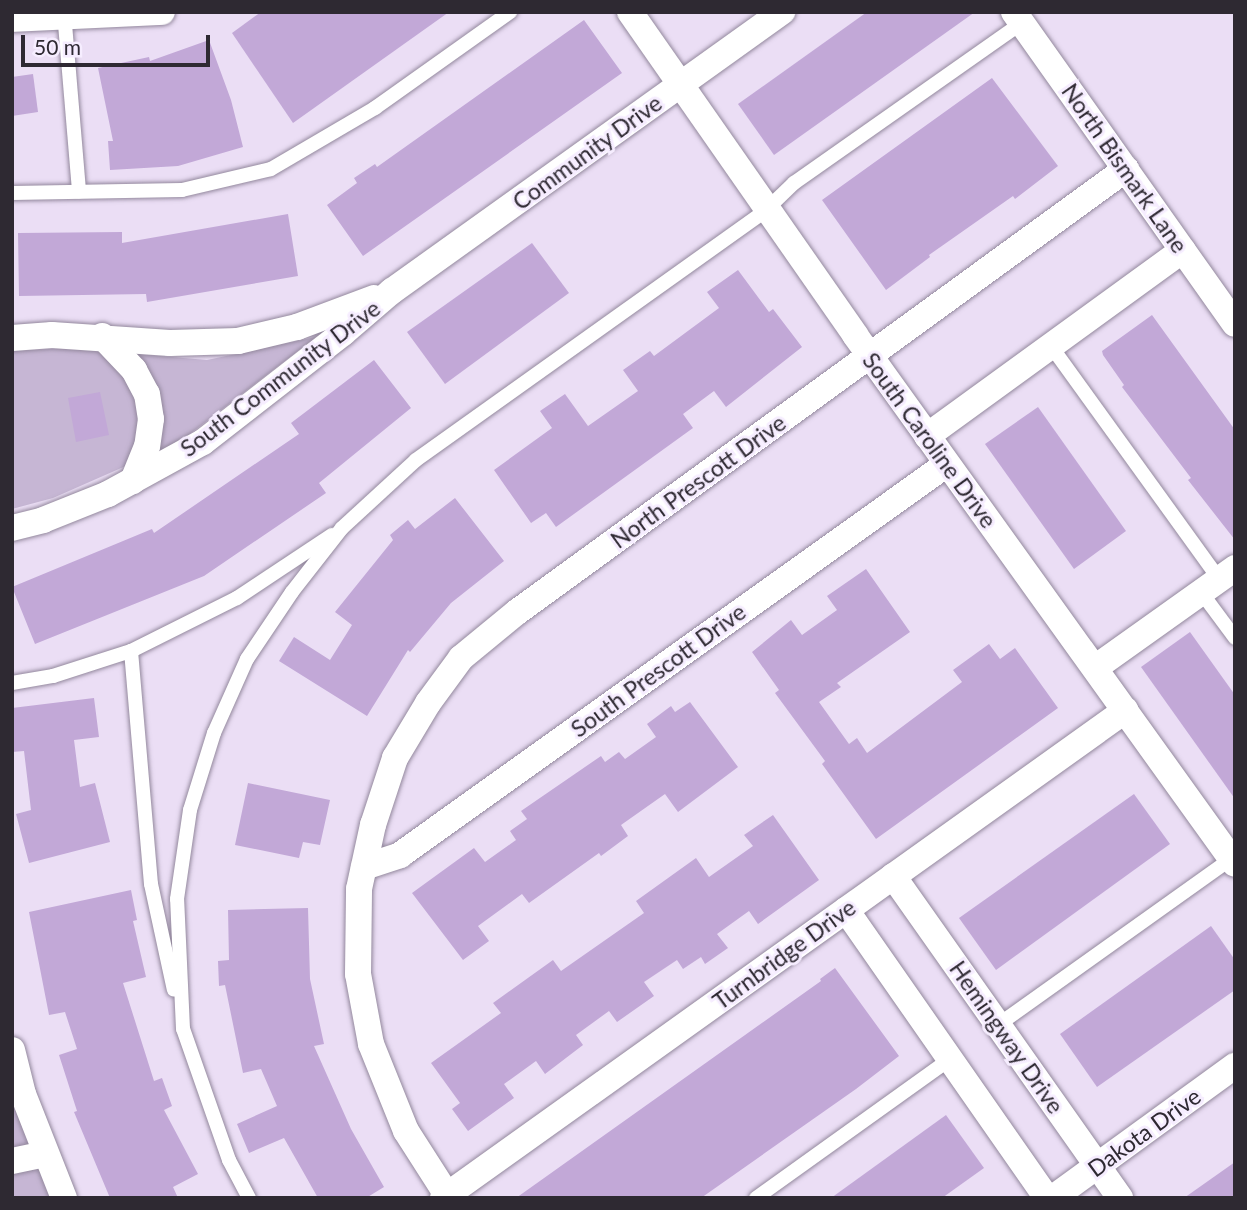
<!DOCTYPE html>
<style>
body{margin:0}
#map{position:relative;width:1247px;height:1210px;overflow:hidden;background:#ebdef5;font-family:Lato,sans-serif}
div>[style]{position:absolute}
.green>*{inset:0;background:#c6b6d4}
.building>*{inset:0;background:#c2a8d7}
.roads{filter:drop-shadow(0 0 2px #93889d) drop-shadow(0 0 2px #93889d)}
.service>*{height:14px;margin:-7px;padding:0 7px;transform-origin:7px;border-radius:7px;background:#fff}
.minor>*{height:26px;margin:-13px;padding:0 13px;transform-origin:13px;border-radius:13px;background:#fff}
span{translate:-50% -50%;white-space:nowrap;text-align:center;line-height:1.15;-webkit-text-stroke:6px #f6edff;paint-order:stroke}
.street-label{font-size:23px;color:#2e2932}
.frame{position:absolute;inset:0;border:14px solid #2e2932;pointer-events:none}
.scale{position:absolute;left:21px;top:35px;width:189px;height:32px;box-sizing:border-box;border:4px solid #2e2932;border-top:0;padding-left:9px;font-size:21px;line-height:24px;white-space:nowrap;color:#2e2932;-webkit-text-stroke:5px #f6edff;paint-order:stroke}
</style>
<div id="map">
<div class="green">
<div style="clip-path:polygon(316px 337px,178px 443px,53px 498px,12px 509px,12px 351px,67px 348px,207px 360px)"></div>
<div style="clip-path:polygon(12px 1077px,56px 1198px,12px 1198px)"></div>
</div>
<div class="building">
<div style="clip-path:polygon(261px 12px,449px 12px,293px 123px,232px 33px)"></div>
<div style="clip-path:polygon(867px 12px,975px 12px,774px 155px,738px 104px)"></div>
<div style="clip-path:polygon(584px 20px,622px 73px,363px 256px,327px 205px,357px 183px,354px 178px,375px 164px,377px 167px)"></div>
<div style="clip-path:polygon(209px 40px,231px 100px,243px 147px,178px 166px,110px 170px,108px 141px,113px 141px,98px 68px,149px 57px,150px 61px)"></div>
<div style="clip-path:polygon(33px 74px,38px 112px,12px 116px,12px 77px)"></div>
<div style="clip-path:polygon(992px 78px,1058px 166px,1015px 199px,1013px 196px,929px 255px,930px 257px,886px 290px,822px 200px)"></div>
<div style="clip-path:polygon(288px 214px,298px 276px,147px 302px,146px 294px,19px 296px,18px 233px,122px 232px,122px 243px)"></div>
<div style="clip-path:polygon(532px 243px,569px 293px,445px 384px,407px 332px)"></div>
<div style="clip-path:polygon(738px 270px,769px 312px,773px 309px,802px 347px,726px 407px,714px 391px,683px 414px,693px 428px,556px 527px,546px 513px,531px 523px,494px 470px,552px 428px,540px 411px,565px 394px,588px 426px,638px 391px,623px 370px,650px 351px,654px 356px,719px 308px,707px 292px)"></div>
<div style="clip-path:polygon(1152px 315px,1235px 430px,1235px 540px,1188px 480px,1191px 478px,1122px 387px,1124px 385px,1103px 355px,1102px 351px)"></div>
<div style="clip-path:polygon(374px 360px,411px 408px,319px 483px,326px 493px,204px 576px,35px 644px,12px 587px,152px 529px,154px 533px,299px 434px,291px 423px)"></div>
<div style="clip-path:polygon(100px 392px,109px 435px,76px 442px,68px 398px)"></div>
<div style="clip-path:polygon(1038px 407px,1126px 531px,1074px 569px,985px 444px)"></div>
<div style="clip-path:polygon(455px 498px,504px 561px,451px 603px,410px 652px,408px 650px,367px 716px,279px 661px,294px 637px,330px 660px,352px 625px,335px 612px,393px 540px,390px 535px,408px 520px,415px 529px)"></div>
<div style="clip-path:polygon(866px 569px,910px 632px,837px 683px,841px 687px,819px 702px,849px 744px,857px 738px,867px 753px,962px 682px,953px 670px,989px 644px,1000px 659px,1015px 648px,1058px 708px,876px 839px,822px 764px,825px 761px,775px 693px,779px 690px,752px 652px,791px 620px,802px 635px,837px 610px,827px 596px)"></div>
<div style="clip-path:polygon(1190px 632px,1235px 695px,1235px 799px,1141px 667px)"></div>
<div style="clip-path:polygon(94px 698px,99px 737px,74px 740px,80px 787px,95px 783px,110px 842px,29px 863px,16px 814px,31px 810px,24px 751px,12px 752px,12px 708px)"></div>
<div style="clip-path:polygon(690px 702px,738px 767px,678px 812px,665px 794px,621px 825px,628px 836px,601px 856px,599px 853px,529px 903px,522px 894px,478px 926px,489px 941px,463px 960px,412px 893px,474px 848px,485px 862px,516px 840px,510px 831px,527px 819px,521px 811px,601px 756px,605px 762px,619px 752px,625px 759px,656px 737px,647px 724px,671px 706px,675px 712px)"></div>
<div style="clip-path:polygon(248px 783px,330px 800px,320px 845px,303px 842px,299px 858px,235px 845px)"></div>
<div style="clip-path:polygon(1134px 794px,1170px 844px,996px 970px,959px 918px)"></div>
<div style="clip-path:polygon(773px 815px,819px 880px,758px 924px,749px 911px,717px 934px,728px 948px,705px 964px,701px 957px,683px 969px,677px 960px,644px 982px,654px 996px,617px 1022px,609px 1011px,576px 1035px,583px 1045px,545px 1074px,536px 1061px,504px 1084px,514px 1098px,468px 1131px,452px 1109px,460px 1103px,431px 1063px,501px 1013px,493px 1003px,553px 960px,561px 971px,644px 913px,636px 901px,696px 858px,709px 877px,753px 846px,744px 835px)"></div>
<div style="clip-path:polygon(131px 890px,137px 920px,133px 921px,146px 977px,123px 983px,154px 1081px,162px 1078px,172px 1106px,164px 1110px,198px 1174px,173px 1187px,178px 1198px,110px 1198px,74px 1112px,77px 1111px,59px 1055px,77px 1049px,65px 1012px,49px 1015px,29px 912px)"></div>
<div style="clip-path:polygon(308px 908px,310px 979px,324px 1044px,314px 1046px,351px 1129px,384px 1187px,366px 1198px,318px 1198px,284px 1138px,249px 1153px,237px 1124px,277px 1106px,261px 1069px,243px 1073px,225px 985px,219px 986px,218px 961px,229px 960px,228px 910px)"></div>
<div style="clip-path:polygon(1211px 926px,1235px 960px,1235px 990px,1097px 1087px,1060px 1034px)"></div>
<div style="clip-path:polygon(835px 968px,899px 1056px,856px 1089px,701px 1198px,516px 1198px,821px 981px,820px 979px)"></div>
<div style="clip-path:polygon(946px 1115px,984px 1168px,942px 1198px,831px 1198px)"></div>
<div style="clip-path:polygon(1235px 1162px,1235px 1198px,1184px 1198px)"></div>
</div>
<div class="roads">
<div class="service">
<div style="left:64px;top:12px;width:180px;rotate:85.2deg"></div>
<div style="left:12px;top:193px;width:170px;rotate:-1deg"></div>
<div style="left:182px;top:190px;width:91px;rotate:-13.3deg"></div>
<div style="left:271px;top:169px;width:121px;rotate:-30.4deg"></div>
<div style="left:375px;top:108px;width:166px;rotate:-35.4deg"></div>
<div style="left:1051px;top:346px;width:287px;rotate:54.2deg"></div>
<div style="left:1201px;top:592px;width:57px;rotate:53.5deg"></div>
<div style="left:131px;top:651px;width:234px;rotate:85.1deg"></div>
<div style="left:151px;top:884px;width:108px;rotate:77.8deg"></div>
<div style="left:12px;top:683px;width:42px;rotate:-9.7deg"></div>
<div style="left:53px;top:676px;width:82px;rotate:-17.8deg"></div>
<div style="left:131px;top:651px;width:119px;rotate:-26.6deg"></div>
<div style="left:237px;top:598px;width:114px;rotate:-33.6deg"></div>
<div style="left:998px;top:1025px;width:286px;rotate:-35.5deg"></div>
<div style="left:249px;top:1198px;width:43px;rotate:-117.8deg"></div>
<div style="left:229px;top:1160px;width:139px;rotate:-109.3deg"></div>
<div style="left:183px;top:1029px;width:130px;rotate:-92.6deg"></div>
<div style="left:177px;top:899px;width:90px;rotate:-81.7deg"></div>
<div style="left:190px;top:810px;width:81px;rotate:-72.7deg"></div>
<div style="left:214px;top:733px;width:81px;rotate:-66deg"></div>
<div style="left:247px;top:659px;width:81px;rotate:-56.1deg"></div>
<div style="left:292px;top:592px;width:81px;rotate:-52deg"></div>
<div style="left:342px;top:528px;width:100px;rotate:-42.6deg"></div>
<div style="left:416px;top:460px;width:430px;rotate:-35.5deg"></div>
<div style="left:766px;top:210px;width:39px;rotate:-44deg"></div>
<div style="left:794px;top:183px;width:279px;rotate:-35.1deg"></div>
<div style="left:756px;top:1198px;width:239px;rotate:-35.6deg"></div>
</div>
<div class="minor">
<div style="left:630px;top:12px;width:394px;rotate:55.1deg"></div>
<div style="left:855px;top:335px;width:651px;rotate:54.31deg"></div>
<div style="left:1014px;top:12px;width:382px;rotate:54.7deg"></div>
<div style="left:12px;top:19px;width:150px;rotate:-2.7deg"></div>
<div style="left:102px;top:336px;width:47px;rotate:46.7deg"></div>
<div style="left:134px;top:370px;width:27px;rotate:62deg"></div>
<div style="left:147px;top:394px;width:25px;rotate:81deg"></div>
<div style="left:151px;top:419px;width:27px;rotate:98deg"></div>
<div style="left:147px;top:446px;width:38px;rotate:112deg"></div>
<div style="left:12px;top:338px;width:40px;rotate:-4.3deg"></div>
<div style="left:52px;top:335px;width:118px;rotate:3.9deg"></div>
<div style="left:170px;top:343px;width:68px;rotate:-1.7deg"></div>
<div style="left:238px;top:341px;width:61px;rotate:-13.3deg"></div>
<div style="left:297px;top:327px;width:82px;rotate:-20.6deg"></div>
<div style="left:927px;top:436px;width:316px;rotate:-36deg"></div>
<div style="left:12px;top:528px;width:32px;rotate:-14deg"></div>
<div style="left:43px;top:520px;width:70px;rotate:-21.8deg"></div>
<div style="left:108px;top:494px;width:108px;rotate:-28.7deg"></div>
<div style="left:203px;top:442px;width:177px;rotate:-37.9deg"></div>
<div style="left:343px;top:333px;width:65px;rotate:-40.6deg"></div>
<div style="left:392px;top:291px;width:480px;rotate:-35.6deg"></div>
<div style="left:1095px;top:668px;width:172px;rotate:-35.5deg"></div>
<div style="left:364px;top:867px;width:38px;rotate:-18deg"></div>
<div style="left:400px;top:855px;width:672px;rotate:-35.56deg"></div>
<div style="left:893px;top:876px;width:394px;rotate:54.8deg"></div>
<div style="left:846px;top:910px;width:351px;rotate:55.1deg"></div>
<div style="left:12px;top:1050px;width:45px;rotate:76deg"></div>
<div style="left:23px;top:1094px;width:112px;rotate:68.5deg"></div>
<div style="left:12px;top:1161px;width:34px;rotate:-12deg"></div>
<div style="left:447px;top:1195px;width:76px;rotate:-122.6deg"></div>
<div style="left:406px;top:1131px;width:94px;rotate:-111.9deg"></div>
<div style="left:371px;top:1044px;width:71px;rotate:-100.5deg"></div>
<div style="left:358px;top:974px;width:85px;rotate:-89.3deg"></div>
<div style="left:359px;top:889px;width:66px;rotate:-77.7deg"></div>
<div style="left:373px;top:825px;width:71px;rotate:-71.8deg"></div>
<div style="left:395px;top:758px;width:64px;rotate:-59deg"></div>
<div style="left:428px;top:703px;width:56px;rotate:-53.7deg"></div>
<div style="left:461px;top:658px;width:72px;rotate:-39.4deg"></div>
<div style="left:517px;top:612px;width:753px;rotate:-36.03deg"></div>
<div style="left:443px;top:1198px;width:839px;rotate:-35.55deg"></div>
<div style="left:1053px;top:1198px;width:225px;rotate:-36deg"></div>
</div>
</div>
<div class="street-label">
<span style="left:587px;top:152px;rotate:-36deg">Community Drive</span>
<span style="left:1125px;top:168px;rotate:55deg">North Bismark Lane</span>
<span style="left:280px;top:378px;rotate:-37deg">South Community Drive</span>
<span style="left:930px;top:440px;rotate:54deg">South Caroline Drive</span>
<span style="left:698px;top:481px;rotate:-36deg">North Prescott Drive</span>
<span style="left:658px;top:670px;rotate:-36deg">South Prescott Drive</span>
<span style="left:784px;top:954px;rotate:-36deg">Turnbridge Drive</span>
<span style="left:1007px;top:1037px;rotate:55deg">Hemingway Drive</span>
<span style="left:1144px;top:1132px;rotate:-36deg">Dakota Drive</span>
</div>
<div class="frame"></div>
<div class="scale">50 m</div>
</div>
